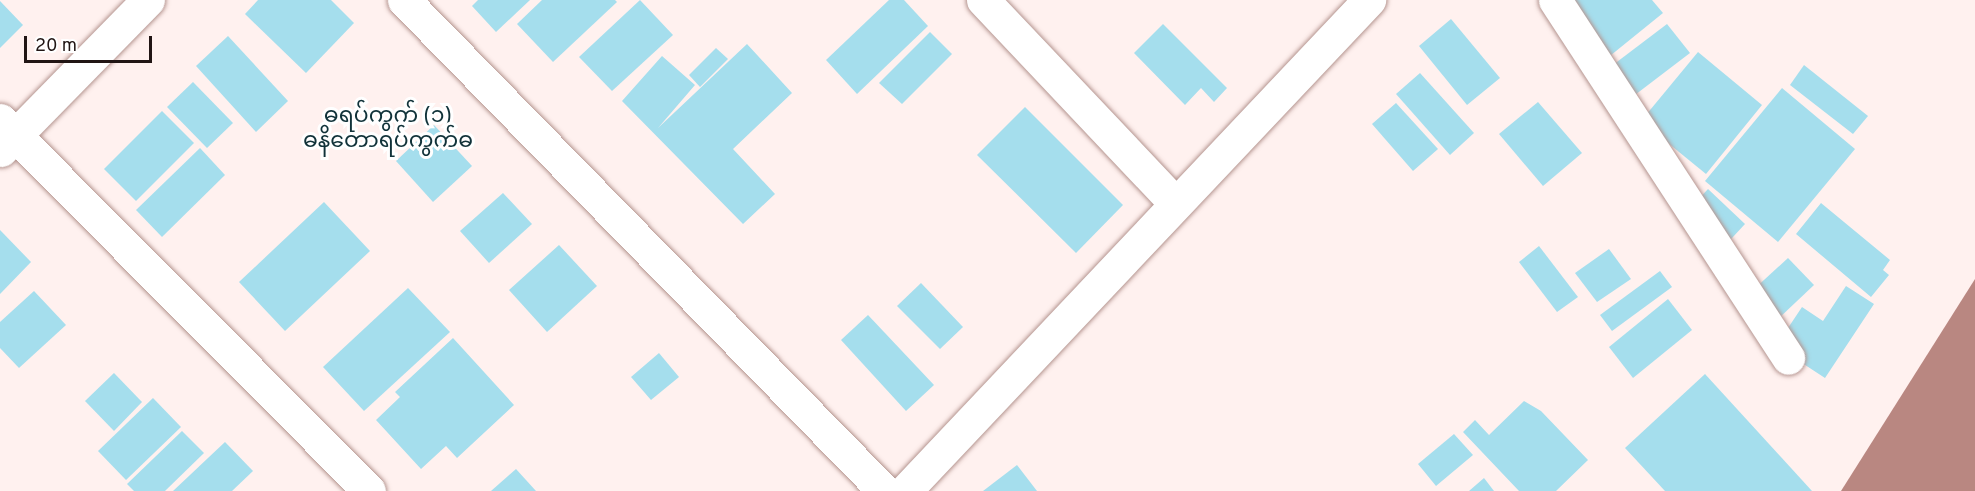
<!DOCTYPE html>
<meta charset="utf-8">
<style>
body{margin:0}
#map{position:relative;width:1975px;height:491px;overflow:hidden;background:#fff1ef;font-family:Overpass,"Noto Sans Myanmar",sans-serif}
div>[style]{position:absolute}
.water>*{inset:0;background:#b98781}
.building>*{inset:0;background:#a5deed}
.roads{filter:drop-shadow(0 0 2px #b59590) drop-shadow(0 0 2px #b59590)}
.minor>*{height:33px;margin:-16.5px;padding:0 16.5px;transform-origin:16.5px;border-radius:16.5px;background:#fff}
span{translate:-50% -50%;white-space:nowrap;text-align:center;line-height:1.15;-webkit-text-stroke:6px #fff;paint-order:stroke}
.quarter-label{font-size:22px;color:#113239}
.scale{position:absolute;left:24px;top:36px;width:128px;height:27px;box-sizing:border-box;border:3px solid #211514;border-top:0;padding-left:8px;font-size:18px;line-height:21px;white-space:nowrap;color:#211514;-webkit-text-stroke:4px #fff;paint-order:stroke}
</style>
<div id="map">
<div class="water">
<div style="clip-path:polygon(1975px 279px,1975px 491px,1841px 491px)"></div>
</div>
<div class="building">
<div style="clip-path:polygon(258px 0,331px 0,354px 23px,306px 73px,245px 14px)"></div>
<div style="clip-path:polygon(478px 0,530px 0,496px 32px,472px 6px)"></div>
<div style="clip-path:polygon(542px 0,615px 0,617px 2px,553px 62px,517px 24px)"></div>
<div style="clip-path:polygon(640px 0,673px 35px,612px 91px,579px 57px)"></div>
<div style="clip-path:polygon(889px 0,904px 0,928px 26px,857px 94px,826px 60px)"></div>
<div style="clip-path:polygon(1567px 0,1652px 0,1663px 13px,1600px 64px)"></div>
<div style="clip-path:polygon(0 1px,23px 25px,0 48px)"></div>
<div style="clip-path:polygon(1451px 19px,1500px 78px,1467px 105px,1419px 46px)"></div>
<div style="clip-path:polygon(1163px 24px,1227px 88px,1214px 102px,1201px 88px,1185px 105px,1134px 53px)"></div>
<div style="clip-path:polygon(1667px 24px,1690px 53px,1627px 101px,1605px 71px)"></div>
<div style="clip-path:polygon(930px 32px,952px 54px,902px 104px,879px 83px)"></div>
<div style="clip-path:polygon(228px 36px,288px 101px,256px 132px,196px 66px)"></div>
<div style="clip-path:polygon(747px 44px,792px 93px,733px 149px,775px 194px,743px 224px,622px 101px,662px 56px,695px 85px,658px 128px)"></div>
<div style="clip-path:polygon(716px 48px,728px 59px,700px 87px,689px 75px)"></div>
<div style="clip-path:polygon(1698px 52px,1762px 105px,1706px 174px,1641px 121px)"></div>
<div style="clip-path:polygon(1804px 65px,1868px 116px,1853px 134px,1790px 85px)"></div>
<div style="clip-path:polygon(1420px 73px,1474px 133px,1450px 155px,1396px 94px)"></div>
<div style="clip-path:polygon(193px 82px,233px 123px,207px 148px,167px 107px)"></div>
<div style="clip-path:polygon(1782px 88px,1855px 149px,1778px 242px,1705px 181px)"></div>
<div style="clip-path:polygon(1538px 102px,1582px 153px,1543px 186px,1499px 134px)"></div>
<div style="clip-path:polygon(1396px 103px,1438px 149px,1413px 171px,1372px 124px)"></div>
<div style="clip-path:polygon(1025px 107px,1123px 205px,1076px 253px,977px 155px)"></div>
<div style="clip-path:polygon(162px 111px,194px 143px,136px 201px,104px 169px)"></div>
<div style="clip-path:polygon(434px 125px,472px 166px,433px 202px,396px 161px)"></div>
<div style="clip-path:polygon(200px 148px,225px 175px,162px 237px,136px 210px)"></div>
<div style="clip-path:polygon(1708px 189px,1745px 224px,1719px 252px,1682px 217px)"></div>
<div style="clip-path:polygon(503px 193px,532px 224px,489px 263px,460px 231px)"></div>
<div style="clip-path:polygon(324px 202px,370px 251px,285px 331px,239px 282px)"></div>
<div style="clip-path:polygon(1821px 203px,1890px 260px,1883px 270px,1889px 275px,1871px 297px,1796px 234px)"></div>
<div style="clip-path:polygon(0 230px,31px 262px,0 294px)"></div>
<div style="clip-path:polygon(559px 245px,597px 286px,547px 332px,509px 290px)"></div>
<div style="clip-path:polygon(1539px 246px,1578px 297px,1557px 312px,1519px 262px)"></div>
<div style="clip-path:polygon(1609px 249px,1631px 279px,1597px 302px,1575px 273px)"></div>
<div style="clip-path:polygon(1788px 258px,1814px 285px,1778px 319px,1752px 291px)"></div>
<div style="clip-path:polygon(1660px 271px,1672px 287px,1612px 331px,1600px 315px)"></div>
<div style="clip-path:polygon(921px 283px,963px 327px,940px 349px,897px 306px)"></div>
<div style="clip-path:polygon(1846px 286px,1874px 304px,1825px 378px,1776px 346px,1802px 307px,1823px 321px)"></div>
<div style="clip-path:polygon(408px 288px,450px 332px,364px 411px,323px 367px)"></div>
<div style="clip-path:polygon(34px 291px,66px 325px,19px 368px,0 348px,0 322px)"></div>
<div style="clip-path:polygon(1668px 299px,1692px 330px,1633px 378px,1609px 347px)"></div>
<div style="clip-path:polygon(868px 315px,934px 385px,906px 411px,841px 340px)"></div>
<div style="clip-path:polygon(453px 338px,514px 405px,457px 458px,446px 446px,421px 469px,376px 420px,400px 397px,395px 392px)"></div>
<div style="clip-path:polygon(659px 353px,679px 377px,651px 400px,631px 377px)"></div>
<div style="clip-path:polygon(114px 373px,142px 402px,114px 431px,85px 401px)"></div>
<div style="clip-path:polygon(1705px 374px,1812px 491px,1665px 491px,1625px 448px)"></div>
<div style="clip-path:polygon(153px 398px,181px 427px,126px 480px,98px 451px)"></div>
<div style="clip-path:polygon(1524px 401px,1541px 411px,1588px 460px,1556px 491px,1519px 491px,1463px 432px,1475px 420px,1489px 435px)"></div>
<div style="clip-path:polygon(182px 431px,204px 453px,165px 491px,134px 491px,127px 484px)"></div>
<div style="clip-path:polygon(1454px 434px,1473px 455px,1436px 486px,1418px 464px)"></div>
<div style="clip-path:polygon(225px 442px,253px 471px,232px 491px,173px 491px)"></div>
<div style="clip-path:polygon(1017px 465px,1037px 491px,983px 491px)"></div>
<div style="clip-path:polygon(516px 469px,536px 491px,491px 491px)"></div>
<div style="clip-path:polygon(1484px 478px,1494px 491px,1469px 491px)"></div>
</div>
<div class="roads">
<div class="minor">
<div style="left:404px;top:0;width:687px;rotate:45.65deg"></div>
<div style="left:983px;top:0;width:278px;rotate:46.6deg"></div>
<div style="left:1555px;top:0;width:427px;rotate:56.9deg"></div>
<div style="left:0;top:120px;width:523px;rotate:45.15deg"></div>
<div style="left:1px;top:150px;width:210px;rotate:-45.6deg"></div>
<div style="left:905px;top:491px;width:676px;rotate:-46.62deg"></div>
</div>
</div>
<div class="quarter-label">
<span style="left:388px;top:129px">ဓရပ်ကွက် (၁)<br>ဓနိတောရပ်ကွက်ဓ</span>
</div>
<div class="scale">20 m</div>
</div>
